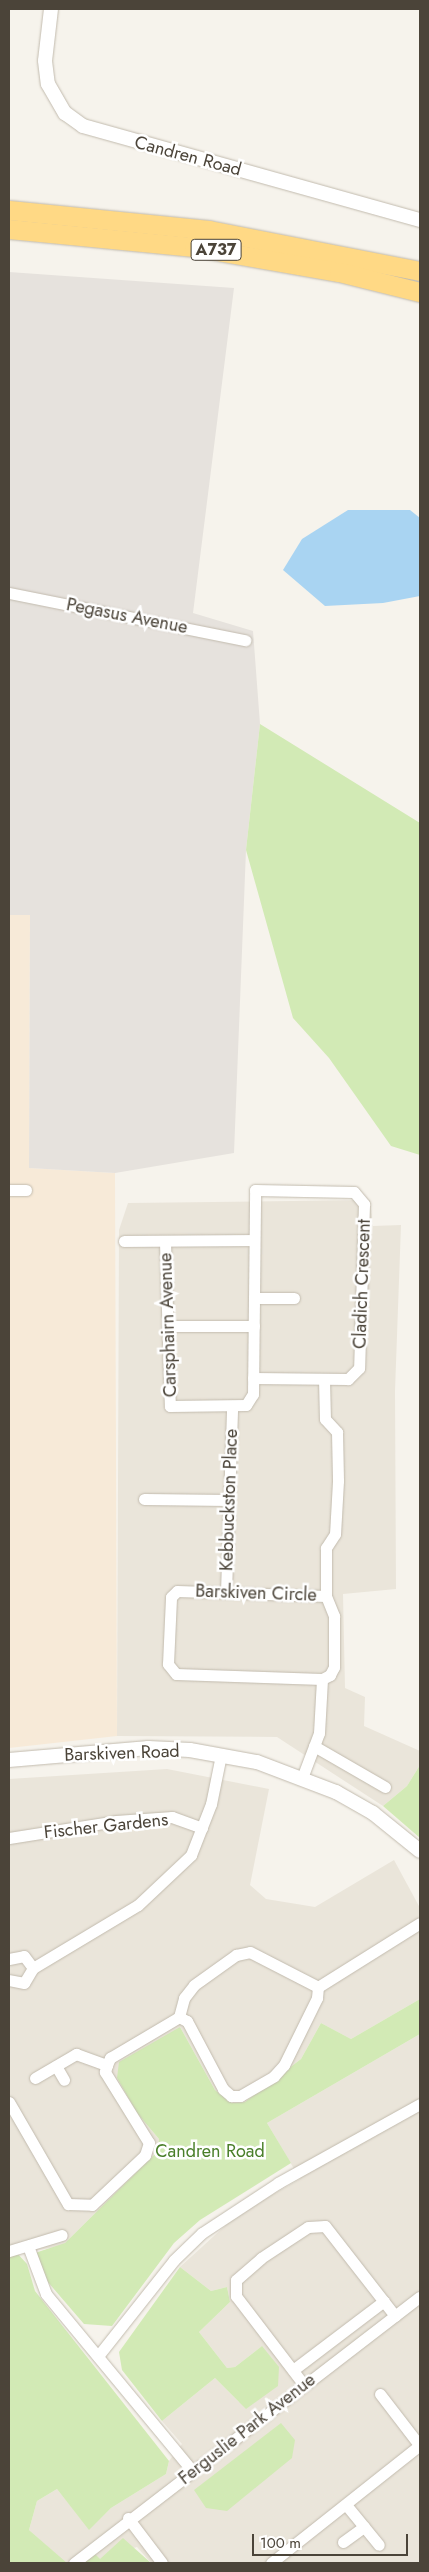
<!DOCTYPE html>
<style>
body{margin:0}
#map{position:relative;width:429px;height:2572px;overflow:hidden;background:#f6f3ec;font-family:Jost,sans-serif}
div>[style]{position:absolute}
.residential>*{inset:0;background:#eae5da}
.commercial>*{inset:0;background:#f7ead8}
.industrial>*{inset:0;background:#e6e2dd}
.green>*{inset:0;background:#d2eab5}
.water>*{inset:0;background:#a9d4f2}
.roads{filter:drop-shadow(0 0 1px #c2bbae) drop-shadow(0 0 1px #c2bbae)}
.minor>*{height:11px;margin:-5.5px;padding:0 5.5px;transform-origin:5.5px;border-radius:5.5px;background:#fff}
.tertiary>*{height:14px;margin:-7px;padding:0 7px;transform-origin:7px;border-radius:7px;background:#fff}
.trunk>*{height:19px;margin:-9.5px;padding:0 9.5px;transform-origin:9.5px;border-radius:9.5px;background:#ffd985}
span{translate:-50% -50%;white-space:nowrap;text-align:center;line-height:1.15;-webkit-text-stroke:5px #fff;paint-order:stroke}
.shield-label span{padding:1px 4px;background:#fff;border:1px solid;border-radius:4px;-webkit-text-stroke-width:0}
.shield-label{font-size:16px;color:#4b4439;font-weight:700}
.street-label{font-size:18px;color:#4b4439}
.park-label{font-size:18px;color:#4a7f2a}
.frame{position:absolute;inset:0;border:10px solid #4b4439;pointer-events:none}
.scale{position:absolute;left:252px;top:2534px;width:156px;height:22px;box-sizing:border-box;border:2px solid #4b4439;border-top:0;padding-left:6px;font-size:15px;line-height:18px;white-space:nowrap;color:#4b4439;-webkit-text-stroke:4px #fff;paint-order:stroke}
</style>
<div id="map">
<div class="residential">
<div style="clip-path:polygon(370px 1200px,373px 1226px,401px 1225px,395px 1391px,396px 1589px,343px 1594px,345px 1688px,365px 1697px,364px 1726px,420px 1751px,420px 1765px,407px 1786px,383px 1806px,277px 1737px,117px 1736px,119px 1230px,128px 1203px)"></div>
<div style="clip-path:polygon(167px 1769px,269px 1789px,250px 1885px,266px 1899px,315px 1907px,394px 1860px,420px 1908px,420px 1999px,351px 2039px,321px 2023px,301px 2059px,245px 2102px,232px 2103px,215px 2090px,180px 2027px,117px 2078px,137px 2113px,159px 2139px,157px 2152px,62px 2246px,9px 2255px,9px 1779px)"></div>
<div style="clip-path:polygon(420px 2034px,420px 2563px,151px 2563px,137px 2547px,100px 2559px,66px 2563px,29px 2530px,37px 2501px,57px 2489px,89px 2529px,111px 2508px,166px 2474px,169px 2461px,182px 2444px,162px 2421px,215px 2378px,239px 2402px,262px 2346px,235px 2367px,227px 2368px,199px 2332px,230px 2302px,227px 2287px,211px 2291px,180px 2267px,238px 2214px,300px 2179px,267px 2123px)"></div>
</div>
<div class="commercial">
<div style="clip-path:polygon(9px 915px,30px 915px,29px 1168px,115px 1173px,117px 1736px,9px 1748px)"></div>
</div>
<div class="industrial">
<div style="clip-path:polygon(9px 272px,234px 288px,193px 613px,253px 631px,260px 724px,246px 850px,234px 1153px,115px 1173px,29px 1168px,30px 915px,9px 915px)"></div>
</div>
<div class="green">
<div style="clip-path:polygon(260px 724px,420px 823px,420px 1155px,391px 1146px,329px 1058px,293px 1018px,246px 850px)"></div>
<div style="clip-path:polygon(420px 1765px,420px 1838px,383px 1806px,407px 1786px)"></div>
<div style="clip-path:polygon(420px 1999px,420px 2034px,267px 2123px,291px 2163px,200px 2220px,174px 2243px,112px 2326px,84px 2324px,47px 2281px,35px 2253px,65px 2243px,157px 2152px,159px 2139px,137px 2113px,117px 2078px,119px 2062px,180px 2027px,215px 2090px,232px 2103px,245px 2102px,301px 2059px,321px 2023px,351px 2039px)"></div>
<div style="clip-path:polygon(16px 2252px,27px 2264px,35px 2291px,169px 2461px,166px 2474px,111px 2508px,89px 2530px,57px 2489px,37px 2501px,29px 2530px,67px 2563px,9px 2563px,9px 2255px)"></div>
<div style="clip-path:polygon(180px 2267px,211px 2291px,227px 2287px,230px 2302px,199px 2332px,227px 2368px,235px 2367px,262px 2346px,279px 2367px,278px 2386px,246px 2409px,215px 2378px,162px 2421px,122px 2370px,119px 2352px)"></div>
<div style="clip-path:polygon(281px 2423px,295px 2440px,292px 2458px,227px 2511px,206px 2508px,194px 2490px)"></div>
<div style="clip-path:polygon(123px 2538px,151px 2563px,82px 2563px,92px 2551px,100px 2559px)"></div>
</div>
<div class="water">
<div style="clip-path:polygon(348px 510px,410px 510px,420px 518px,420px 596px,383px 603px,325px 606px,283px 570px,302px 539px)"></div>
</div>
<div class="roads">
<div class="minor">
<div style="left:9px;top:593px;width:241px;rotate:11.3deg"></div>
<div style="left:9px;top:1190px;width:17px"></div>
<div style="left:124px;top:1241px;width:129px;rotate:-0.4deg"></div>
<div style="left:165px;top:1242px;width:164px;rotate:88.3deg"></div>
<div style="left:170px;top:1406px;width:76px;rotate:-0.8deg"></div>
<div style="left:246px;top:1405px;width:13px;rotate:-58deg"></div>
<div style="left:253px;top:1394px;width:204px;rotate:-89.4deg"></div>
<div style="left:255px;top:1190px;width:99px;rotate:1.2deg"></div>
<div style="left:354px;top:1192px;width:16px;rotate:50deg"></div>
<div style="left:364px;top:1204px;width:164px;rotate:91.7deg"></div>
<div style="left:359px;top:1368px;width:16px;rotate:135deg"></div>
<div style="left:348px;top:1379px;width:95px;rotate:-179.4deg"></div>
<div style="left:254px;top:1298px;width:40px"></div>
<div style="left:168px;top:1326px;width:86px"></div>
<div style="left:324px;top:1379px;width:40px;rotate:88.6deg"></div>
<div style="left:325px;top:1419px;width:18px;rotate:47deg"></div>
<div style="left:337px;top:1432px;width:49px;rotate:88.8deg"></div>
<div style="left:338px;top:1481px;width:53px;rotate:93.2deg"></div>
<div style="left:335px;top:1534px;width:17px;rotate:123deg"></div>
<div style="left:326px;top:1548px;width:48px;rotate:90deg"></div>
<div style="left:144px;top:1499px;width:85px;rotate:0.7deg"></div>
<div style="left:177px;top:1591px;width:149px;rotate:1.9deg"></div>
<div style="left:326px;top:1596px;width:22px;rotate:68deg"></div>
<div style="left:334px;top:1616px;width:51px;rotate:90deg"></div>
<div style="left:334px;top:1667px;width:9px;rotate:117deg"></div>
<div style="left:330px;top:1675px;width:9px;rotate:153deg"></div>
<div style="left:322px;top:1679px;width:146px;rotate:-178deg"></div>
<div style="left:176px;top:1674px;width:13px;rotate:-129deg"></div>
<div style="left:168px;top:1664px;width:67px;rotate:-87.4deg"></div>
<div style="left:171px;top:1597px;width:8px;rotate:-45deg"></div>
<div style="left:226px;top:1592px;width:184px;rotate:-88.1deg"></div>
<div style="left:314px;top:1746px;width:82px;rotate:30deg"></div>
<div style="left:302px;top:1778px;width:48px;rotate:-69.3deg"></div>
<div style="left:319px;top:1733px;width:54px;rotate:-86.8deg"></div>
<div style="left:9px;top:1838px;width:108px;rotate:-9deg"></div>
<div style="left:116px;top:1821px;width:56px;rotate:-4.1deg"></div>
<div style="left:172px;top:1817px;width:32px;rotate:20deg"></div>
<div style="left:9px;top:1959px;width:15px;rotate:-11deg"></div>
<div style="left:24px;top:1956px;width:15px;rotate:53deg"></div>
<div style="left:33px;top:1968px;width:17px;rotate:121deg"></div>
<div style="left:24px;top:1983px;width:15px;rotate:-169deg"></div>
<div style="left:33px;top:1968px;width:122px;rotate:-31deg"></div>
<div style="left:138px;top:1905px;width:73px;rotate:-43.3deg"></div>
<div style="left:191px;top:1855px;width:55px;rotate:-68.6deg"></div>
<div style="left:211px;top:1804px;width:50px;rotate:-78.5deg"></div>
<div style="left:179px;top:2017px;width:9px;rotate:27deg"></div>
<div style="left:187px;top:2021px;width:77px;rotate:62.1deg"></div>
<div style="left:223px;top:2089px;width:11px;rotate:41deg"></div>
<div style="left:231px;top:2096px;width:9px"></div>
<div style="left:240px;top:2096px;width:39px;rotate:-30deg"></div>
<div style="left:274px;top:2076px;width:15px;rotate:-48deg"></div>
<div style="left:284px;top:2065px;width:75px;rotate:-63.8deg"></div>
<div style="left:317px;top:1998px;width:11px;rotate:-85deg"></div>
<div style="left:56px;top:2066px;width:16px;rotate:60deg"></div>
<div style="left:35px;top:2078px;width:48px;rotate:-30.3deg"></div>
<div style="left:76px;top:2054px;width:33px;rotate:20deg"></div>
<div style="left:9px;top:2102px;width:118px;rotate:60deg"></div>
<div style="left:68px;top:2204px;width:24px;rotate:2deg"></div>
<div style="left:92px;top:2205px;width:73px;rotate:-43.3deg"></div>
<div style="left:145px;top:2155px;width:13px;rotate:-72deg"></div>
<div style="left:149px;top:2143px;width:84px;rotate:-121.8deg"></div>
<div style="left:105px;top:2072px;width:7px;rotate:-74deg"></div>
<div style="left:107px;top:2065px;width:8px;rotate:-67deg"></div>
<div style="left:110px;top:2058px;width:80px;rotate:-30.7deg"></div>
<div style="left:179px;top:2017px;width:20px;rotate:-75deg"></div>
<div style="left:184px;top:1998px;width:16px;rotate:-52deg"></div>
<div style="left:194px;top:1985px;width:52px;rotate:-35.5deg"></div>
<div style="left:236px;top:1955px;width:14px;rotate:-12deg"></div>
<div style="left:250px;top:1952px;width:76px;rotate:27.2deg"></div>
<div style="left:318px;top:1987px;width:120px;rotate:-32.1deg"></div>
<div style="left:28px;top:2246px;width:51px;rotate:69.4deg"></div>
<div style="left:46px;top:2294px;width:231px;rotate:50.4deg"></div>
<div style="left:9px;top:2251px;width:55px;rotate:-16.8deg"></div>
<div style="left:98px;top:2356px;width:122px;rotate:-51.6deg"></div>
<div style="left:174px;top:2260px;width:39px;rotate:-44deg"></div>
<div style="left:202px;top:2233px;width:91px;rotate:-33.3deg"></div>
<div style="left:278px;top:2183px;width:162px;rotate:-29.1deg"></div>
<div style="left:293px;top:2370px;width:114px;rotate:-37.2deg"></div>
<div style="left:304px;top:2385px;width:112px;rotate:-127.4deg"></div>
<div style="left:236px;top:2296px;width:16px;rotate:-90deg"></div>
<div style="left:236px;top:2280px;width:33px;rotate:-41deg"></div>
<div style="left:261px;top:2258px;width:56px;rotate:-33.4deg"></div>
<div style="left:308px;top:2227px;width:17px;rotate:-3deg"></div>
<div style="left:325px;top:2226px;width:114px;rotate:52.1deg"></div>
<div style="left:380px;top:2394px;width:66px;rotate:52.4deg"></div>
<div style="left:347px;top:2506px;width:50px;rotate:50.6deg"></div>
<div style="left:128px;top:2518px;width:56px;rotate:52.9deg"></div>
<div style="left:343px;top:2542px;width:26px;rotate:-36deg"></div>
<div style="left:74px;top:2563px;width:436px;rotate:-37.6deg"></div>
<div style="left:271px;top:2563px;width:190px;rotate:-38.4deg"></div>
</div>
<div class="tertiary">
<div style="left:51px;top:9px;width:52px;rotate:96.6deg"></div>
<div style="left:45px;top:61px;width:23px;rotate:83deg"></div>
<div style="left:48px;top:84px;width:34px;rotate:60deg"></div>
<div style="left:65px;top:113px;width:22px;rotate:36deg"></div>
<div style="left:83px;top:126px;width:350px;rotate:15.6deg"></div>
<div style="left:9px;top:1760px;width:140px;rotate:-4.9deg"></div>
<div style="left:148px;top:1748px;width:42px;rotate:2.7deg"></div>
<div style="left:190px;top:1750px;width:68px;rotate:10.2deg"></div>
<div style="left:257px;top:1762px;width:85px;rotate:20.8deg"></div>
<div style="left:336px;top:1792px;width:43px;rotate:29.6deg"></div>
<div style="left:373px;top:1813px;width:60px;rotate:39deg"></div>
</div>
<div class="trunk">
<div style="left:9px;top:210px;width:201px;rotate:5.7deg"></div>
<div style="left:209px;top:230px;width:215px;rotate:11deg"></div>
<div style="left:9px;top:229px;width:186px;rotate:5.6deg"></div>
<div style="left:194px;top:247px;width:147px;rotate:9.8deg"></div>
<div style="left:339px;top:272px;width:83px;rotate:13.9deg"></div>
</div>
</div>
<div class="shield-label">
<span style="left:216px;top:250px">A737</span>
</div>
<div class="street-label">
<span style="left:188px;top:156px;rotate:15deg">Candren Road</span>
<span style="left:127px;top:616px;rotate:11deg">Pegasus Avenue</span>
<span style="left:362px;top:1284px;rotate:-88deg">Cladich Crescent</span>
<span style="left:168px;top:1325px;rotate:-92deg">Carsphairn Avenue</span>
<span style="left:229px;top:1500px;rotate:-88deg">Kebbuckston Place</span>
<span style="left:256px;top:1593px;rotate:2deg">Barskiven Circle</span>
<span style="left:122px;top:1753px;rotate:-2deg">Barskiven Road</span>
<span style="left:106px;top:1826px;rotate:-6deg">Fischer Gardens</span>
<span style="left:247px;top:2429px;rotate:-38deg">Ferguslie Park Avenue</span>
</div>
<div class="park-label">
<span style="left:210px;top:2151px">Candren Road</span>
</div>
<div class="frame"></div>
<div class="scale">100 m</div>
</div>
